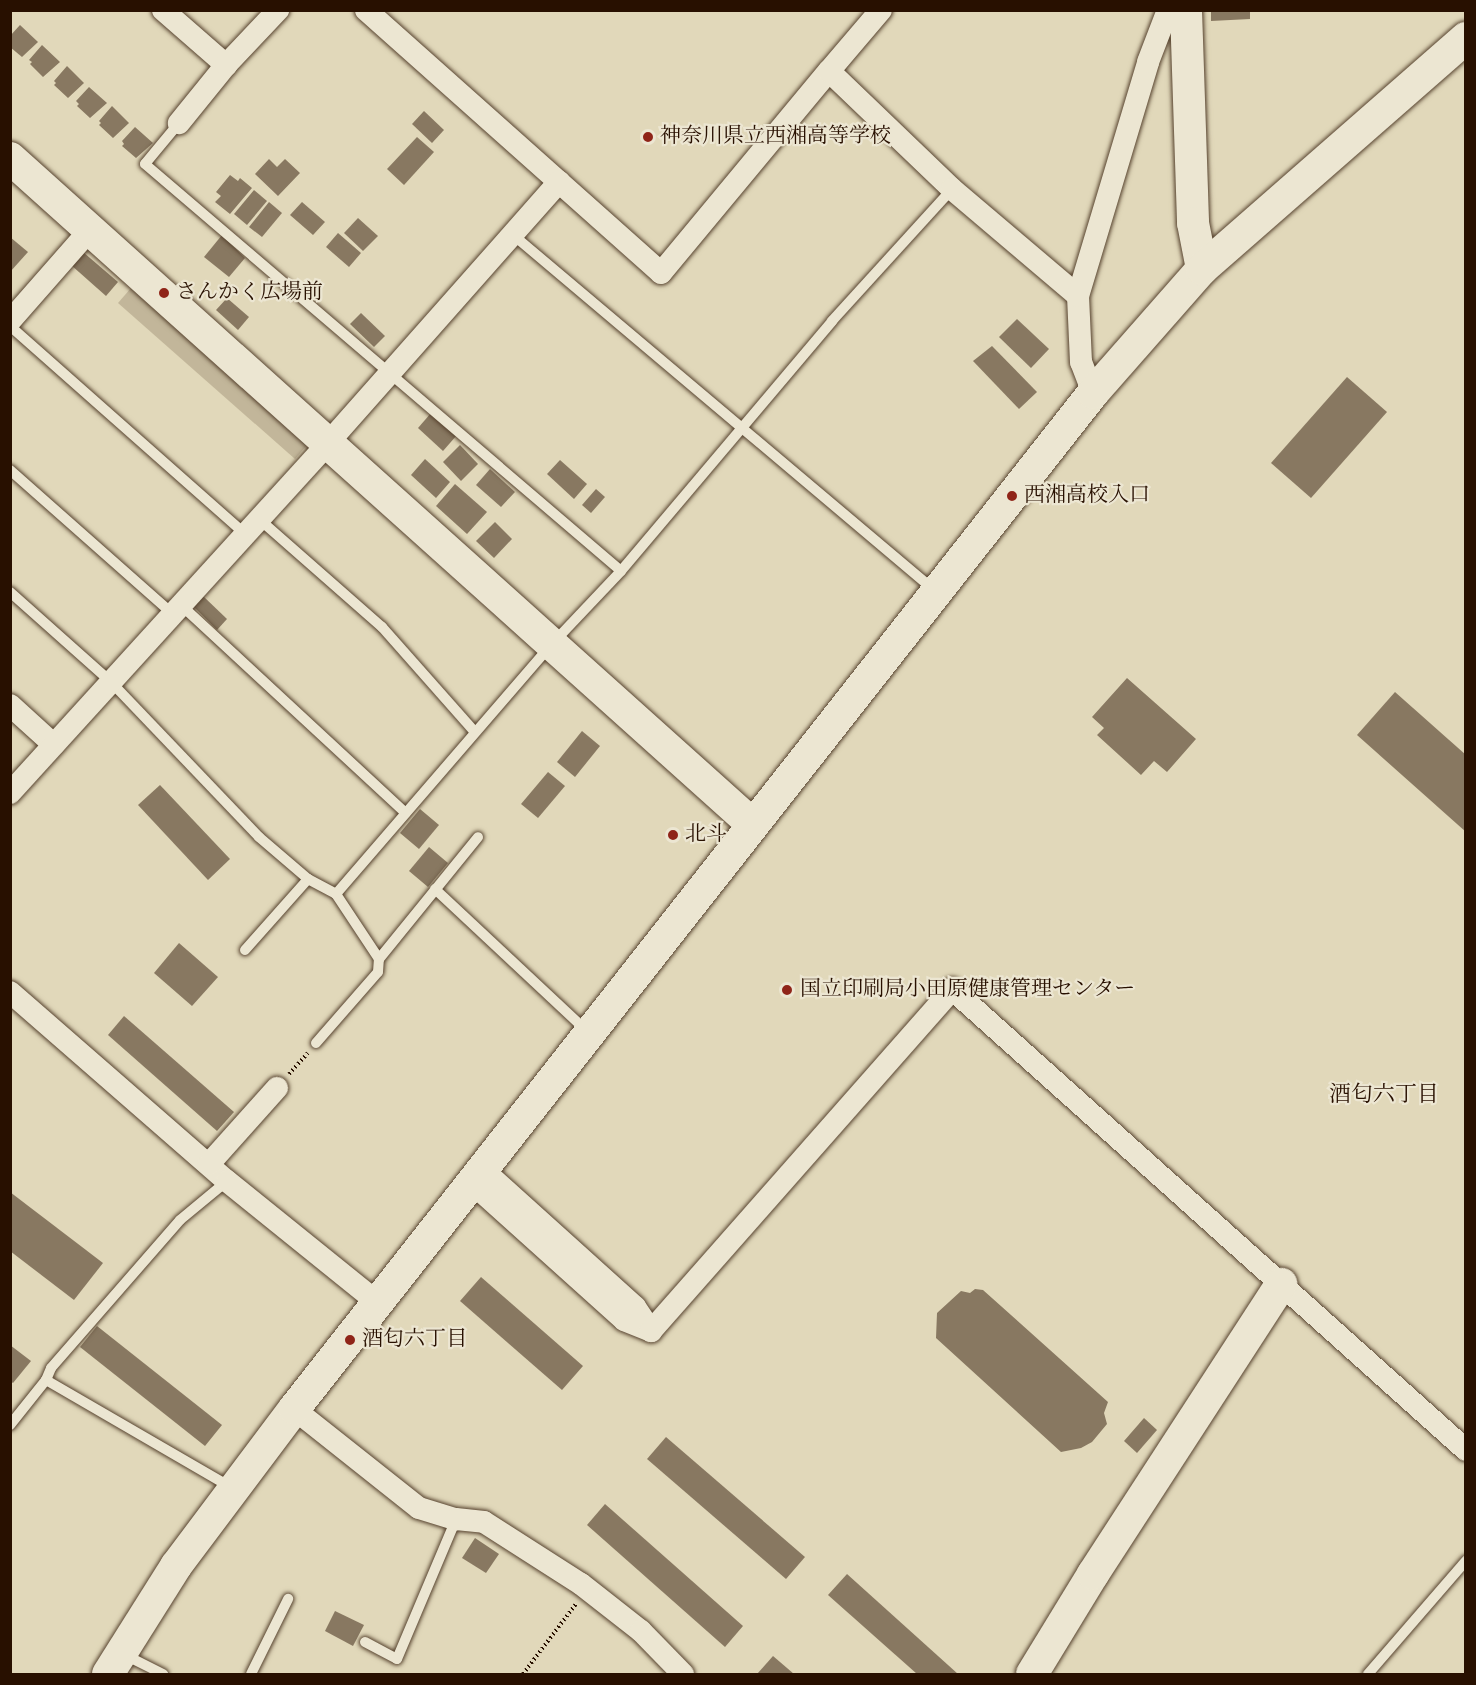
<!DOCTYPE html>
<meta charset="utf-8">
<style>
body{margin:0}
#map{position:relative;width:1476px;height:1685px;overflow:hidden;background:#e1d8ba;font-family:Vollkorn,"Noto Serif JP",serif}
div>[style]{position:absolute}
.green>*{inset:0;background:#c2b69a}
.building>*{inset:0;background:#887861}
.path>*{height:4px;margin-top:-2px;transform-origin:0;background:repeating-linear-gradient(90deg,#281000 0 1.5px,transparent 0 4.5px)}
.roads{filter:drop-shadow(0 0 2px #56422e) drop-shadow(0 0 2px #56422e)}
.lane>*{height:10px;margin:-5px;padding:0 5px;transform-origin:5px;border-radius:5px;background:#ece6d2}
.street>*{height:22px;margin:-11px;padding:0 11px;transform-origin:11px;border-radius:11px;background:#ece6d2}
.secondary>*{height:32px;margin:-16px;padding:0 16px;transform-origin:16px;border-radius:16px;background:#ece6d2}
.dots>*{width:16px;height:16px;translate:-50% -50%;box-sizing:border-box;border:3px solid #ece6d2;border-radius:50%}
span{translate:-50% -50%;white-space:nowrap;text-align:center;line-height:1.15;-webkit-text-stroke:4.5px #ece6d2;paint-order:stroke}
.poi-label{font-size:21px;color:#281000}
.left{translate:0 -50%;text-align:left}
.neighbourhood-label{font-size:22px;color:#281000}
.frame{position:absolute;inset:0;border:12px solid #281000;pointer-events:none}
</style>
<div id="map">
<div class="green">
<div style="clip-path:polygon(131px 288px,307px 445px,295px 459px,118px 303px)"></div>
</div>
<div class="building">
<div style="clip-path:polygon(1211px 10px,1250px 10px,1250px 19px,1211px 21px)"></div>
<div style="clip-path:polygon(20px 25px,38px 42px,22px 57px,10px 47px,10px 36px)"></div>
<div style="clip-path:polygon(42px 45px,60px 62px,43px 77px,30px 64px,32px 62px,29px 60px)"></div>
<div style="clip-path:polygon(67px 66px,84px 83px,68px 98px,54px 85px,56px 83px,54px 81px)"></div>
<div style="clip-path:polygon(89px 87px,107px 103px,90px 118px,77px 106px,79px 104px,76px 101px)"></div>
<div style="clip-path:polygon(112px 106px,129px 123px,113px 138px,99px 125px,101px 123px,99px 121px)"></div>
<div style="clip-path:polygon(424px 111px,444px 130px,432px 143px,412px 124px)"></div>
<div style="clip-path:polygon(135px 127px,153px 143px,136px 158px,122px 146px,124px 144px,122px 141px)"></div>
<div style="clip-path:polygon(417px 137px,434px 152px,404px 185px,387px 169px)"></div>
<div style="clip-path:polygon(269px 159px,277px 167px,285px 159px,300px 173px,278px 196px,255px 174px)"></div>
<div style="clip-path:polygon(230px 175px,238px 181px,240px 178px,252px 188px,230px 214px,215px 202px,221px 196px,216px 192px)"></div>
<div style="clip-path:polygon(254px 190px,267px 201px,247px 225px,234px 214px)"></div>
<div style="clip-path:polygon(269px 202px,282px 213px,262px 237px,249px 227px)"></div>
<div style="clip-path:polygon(302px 202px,325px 222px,313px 235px,290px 215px)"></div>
<div style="clip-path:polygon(358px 218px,378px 236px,363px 251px,344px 233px)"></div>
<div style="clip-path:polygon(338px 233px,361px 253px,349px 267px,326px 247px)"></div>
<div style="clip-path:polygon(222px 235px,245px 258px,229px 277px,204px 257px)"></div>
<div style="clip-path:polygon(10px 237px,28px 252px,10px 272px)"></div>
<div style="clip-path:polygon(83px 252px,118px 282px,106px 296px,71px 265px)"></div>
<div style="clip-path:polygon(227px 298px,249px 317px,238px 330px,216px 310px)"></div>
<div style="clip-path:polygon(361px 313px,385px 336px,374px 347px,350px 324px)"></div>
<div style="clip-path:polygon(1017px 319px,1049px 349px,1031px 368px,999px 337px)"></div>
<div style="clip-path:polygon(992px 346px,1037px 392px,1019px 409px,973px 361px)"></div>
<div style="clip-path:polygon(1347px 377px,1387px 412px,1311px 498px,1271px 463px)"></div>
<div style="clip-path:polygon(431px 413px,457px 435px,443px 451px,418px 428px)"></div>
<div style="clip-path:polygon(460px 445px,478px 464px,461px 481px,443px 462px)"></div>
<div style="clip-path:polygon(425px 459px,450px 482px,436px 498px,411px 475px)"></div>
<div style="clip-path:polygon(560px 460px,587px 484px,574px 499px,547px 474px)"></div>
<div style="clip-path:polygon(490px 469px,515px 492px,501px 507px,476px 485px)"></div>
<div style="clip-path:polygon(455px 484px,487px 512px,467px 534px,436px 506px)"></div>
<div style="clip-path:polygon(596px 489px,605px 497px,591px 513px,582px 505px)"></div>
<div style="clip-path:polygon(495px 522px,512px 539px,494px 558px,476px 541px)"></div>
<div style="clip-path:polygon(203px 596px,227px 619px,217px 630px,194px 607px)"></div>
<div style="clip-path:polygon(1127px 678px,1196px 739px,1167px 772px,1154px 761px,1141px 775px,1097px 735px,1104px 728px,1092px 717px)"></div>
<div style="clip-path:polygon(1395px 692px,1466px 755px,1466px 832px,1357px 735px)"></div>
<div style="clip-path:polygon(582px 731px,600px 746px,575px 777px,557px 762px)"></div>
<div style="clip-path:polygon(548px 772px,565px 786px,538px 818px,521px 804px)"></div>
<div style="clip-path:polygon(160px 785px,230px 859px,208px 880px,138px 805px)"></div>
<div style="clip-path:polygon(420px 809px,439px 825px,419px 849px,400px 833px)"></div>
<div style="clip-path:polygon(429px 847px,448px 863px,428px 887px,409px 871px)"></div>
<div style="clip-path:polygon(179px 943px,218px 977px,192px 1006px,154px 973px)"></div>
<div style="clip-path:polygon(124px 1016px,234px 1112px,217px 1131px,108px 1035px)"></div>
<div style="clip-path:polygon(10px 1192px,103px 1263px,74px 1300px,10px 1251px)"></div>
<div style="clip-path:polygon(481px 1277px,583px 1366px,562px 1390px,460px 1301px)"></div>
<div style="clip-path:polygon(975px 1289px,983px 1290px,1108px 1402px,1104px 1413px,1107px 1424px,1092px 1442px,1081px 1448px,1061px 1452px,936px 1338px,937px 1313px,961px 1291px,970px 1293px)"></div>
<div style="clip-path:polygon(97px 1326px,222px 1425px,205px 1446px,80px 1347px)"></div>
<div style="clip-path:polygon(10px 1345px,31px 1361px,13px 1383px,10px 1381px)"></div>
<div style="clip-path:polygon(1144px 1418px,1157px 1430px,1137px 1453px,1124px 1441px)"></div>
<div style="clip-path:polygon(666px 1437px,805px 1557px,786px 1579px,647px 1459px)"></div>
<div style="clip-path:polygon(605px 1504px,743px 1626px,725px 1647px,587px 1525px)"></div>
<div style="clip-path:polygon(475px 1538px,499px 1554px,486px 1573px,462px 1558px)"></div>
<div style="clip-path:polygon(847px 1574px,958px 1674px,917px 1674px,828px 1595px)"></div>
<div style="clip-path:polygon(335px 1611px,364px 1625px,353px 1646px,325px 1631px)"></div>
<div style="clip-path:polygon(773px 1656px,794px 1674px,757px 1674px)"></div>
</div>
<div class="path">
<div style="left:289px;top:1074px;width:28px;rotate:-48deg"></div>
<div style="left:523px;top:1674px;width:88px;rotate:-52.9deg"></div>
</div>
<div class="roads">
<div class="lane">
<div style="left:179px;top:123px;width:53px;rotate:129.7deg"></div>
<div style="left:145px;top:164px;width:626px;rotate:40.53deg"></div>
<div style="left:512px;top:234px;width:552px;rotate:40.15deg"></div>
<div style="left:10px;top:326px;width:314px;rotate:41.5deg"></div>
<div style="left:10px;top:470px;width:217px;rotate:41.5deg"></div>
<div style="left:259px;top:519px;width:164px;rotate:41.3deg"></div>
<div style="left:382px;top:627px;width:140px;rotate:48.5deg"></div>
<div style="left:10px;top:592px;width:135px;rotate:41.7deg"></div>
<div style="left:111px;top:682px;width:214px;rotate:46.3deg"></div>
<div style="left:259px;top:837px;width:65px;rotate:40.6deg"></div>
<div style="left:308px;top:879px;width:32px;rotate:28deg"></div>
<div style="left:336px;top:894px;width:330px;rotate:-49.2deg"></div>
<div style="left:552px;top:644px;width:100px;rotate:-46.6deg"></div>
<div style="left:621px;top:571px;width:327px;rotate:-49.8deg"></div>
<div style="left:832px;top:321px;width:178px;rotate:-47.7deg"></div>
<div style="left:181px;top:605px;width:306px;rotate:42.8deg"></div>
<div style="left:435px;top:889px;width:209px;rotate:43.1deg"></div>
<div style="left:336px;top:894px;width:78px;rotate:56.5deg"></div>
<div style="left:379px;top:959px;width:157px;rotate:-50.9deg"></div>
<div style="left:245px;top:950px;width:95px;rotate:-48.4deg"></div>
<div style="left:316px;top:1043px;width:94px;rotate:-48.9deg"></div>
<div style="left:378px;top:972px;width:13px;rotate:-86deg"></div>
<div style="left:46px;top:1380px;width:13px;rotate:-67deg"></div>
<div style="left:51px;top:1368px;width:196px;rotate:-48.9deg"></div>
<div style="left:180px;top:1220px;width:61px;rotate:-39.7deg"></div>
<div style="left:10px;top:1425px;width:58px;rotate:-51.3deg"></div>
<div style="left:46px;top:1380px;width:215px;rotate:30.1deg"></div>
<div style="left:365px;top:1642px;width:36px;rotate:28deg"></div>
<div style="left:397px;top:1659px;width:152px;rotate:-67.1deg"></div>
<div style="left:123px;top:1654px;width:45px;rotate:26.6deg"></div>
<div style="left:251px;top:1674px;width:84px;rotate:-63.7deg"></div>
<div style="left:1368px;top:1674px;width:150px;rotate:-49.1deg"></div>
</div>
<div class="street">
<div style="left:163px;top:10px;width:84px;rotate:41.1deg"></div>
<div style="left:226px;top:65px;width:75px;rotate:129deg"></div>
<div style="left:366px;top:10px;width:395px;rotate:41.7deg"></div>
<div style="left:661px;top:273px;width:263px;rotate:-50.3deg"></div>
<div style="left:829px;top:71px;width:170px;rotate:43.8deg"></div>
<div style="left:952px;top:189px;width:165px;rotate:40.3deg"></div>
<div style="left:226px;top:65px;width:76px;rotate:-46.6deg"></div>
<div style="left:829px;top:71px;width:80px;rotate:-49.6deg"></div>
<div style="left:10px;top:321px;width:121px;rotate:-48.7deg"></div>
<div style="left:1093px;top:393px;width:33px;rotate:-111deg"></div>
<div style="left:1081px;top:362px;width:66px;rotate:-92.6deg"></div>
<div style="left:1078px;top:296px;width:244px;rotate:-73.3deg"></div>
<div style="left:1148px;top:62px;width:56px;rotate:-69deg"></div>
<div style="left:10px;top:705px;width:59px;rotate:42.3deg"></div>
<div style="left:10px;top:793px;width:473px;rotate:-47.7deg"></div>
<div style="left:328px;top:443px;width:349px;rotate:-48.5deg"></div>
<div style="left:10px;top:992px;width:288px;rotate:41.1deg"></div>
<div style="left:227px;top:1181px;width:193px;rotate:38.9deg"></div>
<div style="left:209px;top:1164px;width:102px;rotate:-48.2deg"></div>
<div style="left:482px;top:1169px;width:206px;rotate:42deg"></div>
<div style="left:635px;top:1307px;width:29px;rotate:56deg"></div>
<div style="left:472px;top:1183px;width:205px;rotate:42deg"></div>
<div style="left:624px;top:1320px;width:29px;rotate:22deg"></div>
<div style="left:651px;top:1331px;width:456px;rotate:-48.6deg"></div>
<div style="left:952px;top:989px;width:690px;rotate:41.89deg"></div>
<div style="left:294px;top:1409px;width:159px;rotate:38.4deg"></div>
<div style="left:419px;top:1508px;width:39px;rotate:17deg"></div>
<div style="left:456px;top:1519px;width:28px;rotate:6deg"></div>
<div style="left:484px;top:1522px;width:115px;rotate:32.6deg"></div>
<div style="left:581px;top:1584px;width:76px;rotate:38.1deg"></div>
<div style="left:641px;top:1631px;width:60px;rotate:45.7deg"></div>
</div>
<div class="secondary">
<div style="left:1186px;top:10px;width:213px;rotate:88.1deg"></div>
<div style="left:1193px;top:223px;width:47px;rotate:78.9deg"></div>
<div style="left:10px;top:158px;width:998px;rotate:41.91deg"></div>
<div style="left:108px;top:1674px;width:128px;rotate:-57.8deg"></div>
<div style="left:176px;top:1566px;width:196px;rotate:-53.1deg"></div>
<div style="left:294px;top:1409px;width:1293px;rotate:-51.82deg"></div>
<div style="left:1093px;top:393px;width:165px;rotate:-48.7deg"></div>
<div style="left:1202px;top:269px;width:351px;rotate:-41.2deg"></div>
<div style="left:1032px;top:1674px;width:117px;rotate:-58.6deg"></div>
<div style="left:1093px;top:1574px;width:346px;rotate:-57deg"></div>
</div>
</div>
<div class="dots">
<div style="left:648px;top:137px;background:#8f2418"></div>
<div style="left:164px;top:293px;background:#8f2418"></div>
<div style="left:1012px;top:496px;background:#8f2418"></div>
<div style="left:673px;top:835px;background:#8f2418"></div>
<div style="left:787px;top:990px;background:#8f2418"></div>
<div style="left:350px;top:1340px;background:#8f2418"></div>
</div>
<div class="poi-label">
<span class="left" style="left:660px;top:137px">神奈川県立西湘高等学校</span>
<span class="left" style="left:176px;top:293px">さんかく広場前</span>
<span class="left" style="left:1024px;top:496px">西湘高校入口</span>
<span class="left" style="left:685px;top:835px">北斗</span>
<span class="left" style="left:800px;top:990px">国立印刷局小田原健康管理センター</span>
<span class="left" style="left:362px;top:1340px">酒匂六丁目</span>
</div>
<div class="neighbourhood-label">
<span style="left:1384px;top:1096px">酒匂六丁目</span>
</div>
<div class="frame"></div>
</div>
